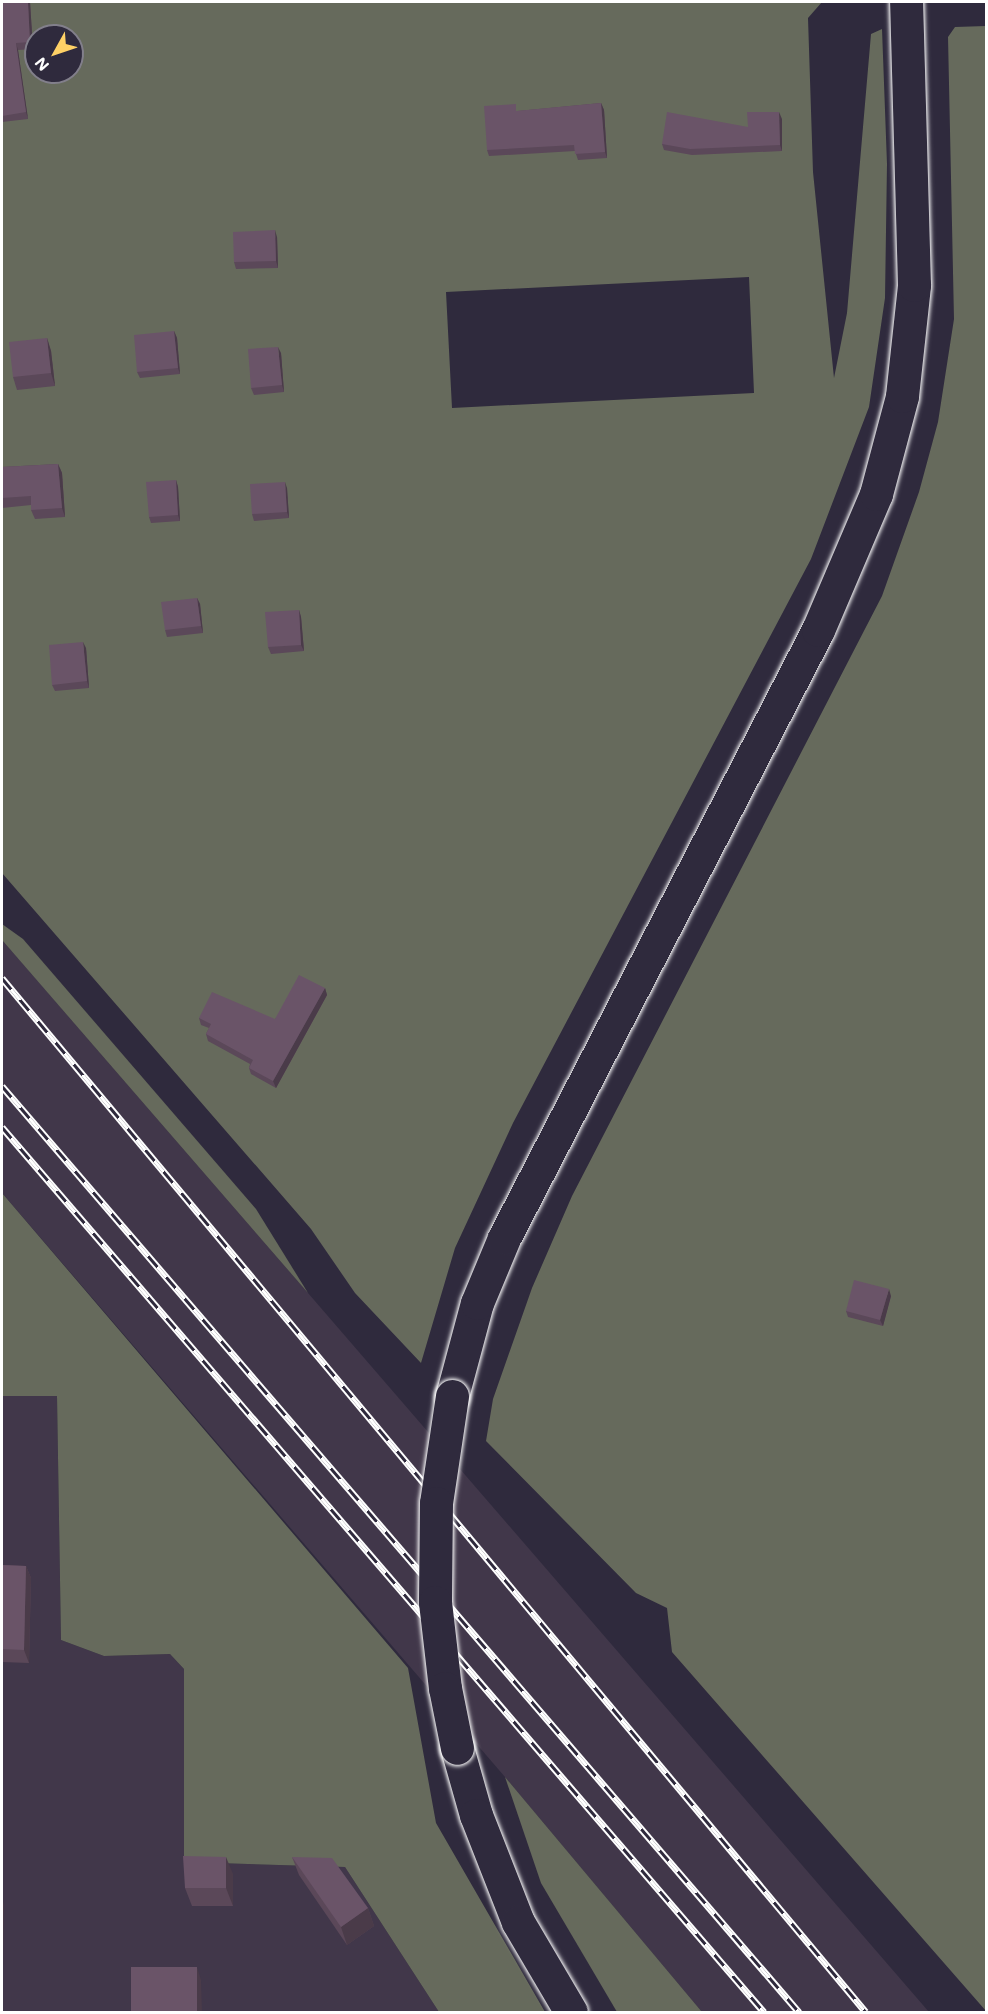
<!DOCTYPE html>
<style>
body{margin:0}
#map{position:relative;width:988px;height:2014px;overflow:hidden;background:#2f2a3d;font-family:Mali,sans-serif}
div>[style]{position:absolute}
.built>*{inset:0;background:#41374a}
.green>*{inset:0;background:#666a5c}
.roads{filter:drop-shadow(0 0 2px #fff) drop-shadow(0 0 2px #fff)}
.secondary>*{height:33px;margin:-16.5px;padding:0 16.5px;transform-origin:16.5px;border-radius:16.5px;background:#2f2a3d}
.rail>*{height:7px;margin-top:-3.5px;transform-origin:0;background:repeating-linear-gradient(90deg,#2f2a3d 0 14px,#fff 0 28px);box-sizing:border-box;border-block:2px solid #fff}
.bridges{filter:drop-shadow(0 0 2px #fff) drop-shadow(0 0 2px #fff)}
.secondary-bridge>*{height:33px;margin:-16.5px;padding:0 16.5px;transform-origin:16.5px;border-radius:16.5px;background:#2f2a3d}
.wall>*{inset:0;background:#5b4859}
.shaded-wall>*{inset:0;background:#4a3b49}
.building>*{inset:0;background:#6a5468}
span{translate:-50% -50%;white-space:nowrap;text-align:center;line-height:1.15;-webkit-text-stroke:4.5px #2f2a3d;paint-order:stroke}
.frame{position:absolute;inset:0;border:3px solid #fff;pointer-events:none}
.north{position:absolute;left:24px;top:24px;width:60px;height:60px;box-sizing:border-box;background:#2f2a3d;border:2px solid #827f8b;border-radius:50%;rotate:230deg;font-size:16px;font-weight:700;line-height:24px;text-align:center;color:#fff}
.north::after{content:'';display:block;margin:auto;width:21px;height:27px;background:#ffd166;clip-path:polygon(50% 0,100% 100%,50% 72%,0 100%)}
</style>
<div id="map">
<div class="built">
<div style="clip-path:polygon(2px 940px,308px 1293px,929px 2012px,702px 2012px,505px 1777px,2px 1193px)"></div>
<div style="clip-path:polygon(2px 1396px,57px 1396px,61px 1640px,104px 1656px,170px 1654px,184px 1669px,184px 1862px,345px 1867px,439px 2012px,2px 2012px)"></div>
</div>
<div class="green">
<div style="clip-path:polygon(evenodd,2px 2px,822px 2px,808px 18px,813px 172px,834px 378px,847px 313px,871px 34px,882px 29px,887px 164px,885px 298px,869px 407px,811px 559px,513px 1123px,455px 1248px,421px 1363px,355px 1293px,311px 1229px,2px 873px,2px 2px,36px 36px,72px 36px,72px 72px,36px 72px,36px 36px,2px 2px,749px 277px,754px 393px,452px 408px,446px 292px,749px 277px)"></div>
<div style="clip-path:polygon(986px 26px,986px 2011px,672px 1652px,667px 1608px,636px 1593px,486px 1441px,493px 1399px,532px 1288px,572px 1196px,882px 596px,919px 492px,938px 422px,954px 319px,948px 37px,955px 27px)"></div>
<div style="clip-path:polygon(2px 924px,23px 939px,256px 1209px,308px 1293px,2px 940px)"></div>
<div style="clip-path:polygon(2px 1193px,408px 1668px,436px 1823px,545px 2012px,439px 2012px,345px 1867px,184px 1862px,184px 1669px,170px 1654px,104px 1656px,61px 1640px,57px 1396px,2px 1396px)"></div>
<div style="clip-path:polygon(505px 1777px,702px 2012px,617px 2012px,541px 1883px)"></div>
</div>
<div class="roads">
<div class="secondary">
<div style="left:452px;top:1396px;width:96px;rotate:-75deg"></div>
<div style="left:477px;top:1303px;width:70px;rotate:-67.4deg"></div>
<div style="left:504px;top:1238px;width:684px;rotate:-62.69deg"></div>
<div style="left:818px;top:630px;width:148px;rotate:-66.9deg"></div>
<div style="left:876px;top:494px;width:101px;rotate:-75.1deg"></div>
<div style="left:902px;top:396px;width:112px;rotate:-83.8deg"></div>
<div style="left:914px;top:285px;width:283px;rotate:-91.6deg"></div>
<div style="left:457px;top:1748px;width:70px;rotate:74.2deg"></div>
<div style="left:476px;top:1815px;width:115px;rotate:68.6deg"></div>
<div style="left:518px;top:1922px;width:104px;rotate:59.5deg"></div>
</div>
</div>
<div class="rail">
<div style="left:2px;top:978px;width:1347px;rotate:50.12deg"></div>
<div style="left:2px;top:1086px;width:1222px;rotate:49.28deg"></div>
<div style="left:2px;top:1127px;width:1168px;rotate:49.27deg"></div>
</div>
<div class="bridges">
<div class="secondary-bridge">
<div style="left:452px;top:1396px;width:108px;rotate:98.5deg"></div>
<div style="left:436px;top:1503px;width:99px;rotate:90.6deg"></div>
<div style="left:435px;top:1602px;width:87px;rotate:83.4deg"></div>
<div style="left:445px;top:1688px;width:61px;rotate:78.7deg"></div>
</div>
</div>
<div class="wall">
<div style="clip-path:polygon(2px 2px,30px 2px,33px 49px,18px 50px,28px 119px,2px 122px)"></div>
<div style="clip-path:polygon(601px 103px,604px 110px,607px 158px,578px 160px,575px 151px,489px 156px,487px 150px,518px 111px)"></div>
<div style="clip-path:polygon(782px 119px,782px 151px,692px 155px,664px 150px,662px 144px,748px 127px)"></div>
<div style="clip-path:polygon(277px 237px,278px 268px,236px 269px,234px 262px)"></div>
<div style="clip-path:polygon(174px 331px,177px 338px,180px 374px,140px 378px,137px 372px)"></div>
<div style="clip-path:polygon(47px 338px,51px 351px,55px 386px,17px 390px,13px 377px)"></div>
<div style="clip-path:polygon(281px 353px,284px 392px,254px 395px,251px 388px)"></div>
<div style="clip-path:polygon(58px 464px,62px 473px,65px 517px,35px 519px,31px 510px,31px 505px,2px 508px,2px 467px)"></div>
<div style="clip-path:polygon(176px 480px,178px 487px,180px 521px,151px 523px,149px 517px)"></div>
<div style="clip-path:polygon(287px 488px,289px 518px,254px 521px,252px 514px)"></div>
<div style="clip-path:polygon(197px 598px,200px 604px,203px 633px,167px 637px,165px 630px)"></div>
<div style="clip-path:polygon(299px 610px,301px 617px,304px 651px,271px 654px,268px 647px)"></div>
<div style="clip-path:polygon(86px 648px,89px 688px,55px 691px,52px 685px)"></div>
<div style="clip-path:polygon(325px 988px,327px 995px,276px 1088px,251px 1074px,249px 1068px,250px 1064px,208px 1041px,206px 1034px,209px 1028px,201px 1025px,199px 1018px,275px 1019px)"></div>
<div style="clip-path:polygon(891px 1296px,883px 1326px,848px 1317px,846px 1311px)"></div>
<div style="clip-path:polygon(2px 1565px,26px 1566px,31px 1578px,29px 1663px,2px 1662px)"></div>
<div style="clip-path:polygon(292px 1857px,368px 1908px,374px 1926px,347px 1945px,299px 1875px)"></div>
<div style="clip-path:polygon(233px 1874px,233px 1906px,192px 1906px,185px 1888px)"></div>
</div>
<div class="shaded-wall">
<div style="clip-path:polygon(28px 2px,30px 2px,33px 49px,30px 42px)"></div>
<div style="clip-path:polygon(16px 43px,18px 50px,28px 119px,26px 112px)"></div>
<div style="clip-path:polygon(601px 103px,604px 110px,607px 158px,605px 152px)"></div>
<div style="clip-path:polygon(779px 112px,782px 119px,782px 151px,780px 145px)"></div>
<div style="clip-path:polygon(275px 230px,277px 237px,278px 268px,276px 261px)"></div>
<div style="clip-path:polygon(174px 331px,177px 338px,180px 374px,178px 368px)"></div>
<div style="clip-path:polygon(47px 338px,51px 351px,55px 386px,51px 373px)"></div>
<div style="clip-path:polygon(278px 347px,281px 353px,284px 392px,282px 385px)"></div>
<div style="clip-path:polygon(58px 464px,62px 473px,65px 517px,62px 508px)"></div>
<div style="clip-path:polygon(176px 480px,178px 487px,180px 521px,178px 515px)"></div>
<div style="clip-path:polygon(285px 482px,287px 488px,289px 518px,287px 512px)"></div>
<div style="clip-path:polygon(197px 598px,200px 604px,203px 633px,201px 626px)"></div>
<div style="clip-path:polygon(299px 610px,301px 617px,304px 651px,301px 645px)"></div>
<div style="clip-path:polygon(83px 642px,86px 648px,89px 688px,87px 681px)"></div>
<div style="clip-path:polygon(325px 988px,327px 995px,276px 1088px,273px 1081px)"></div>
<div style="clip-path:polygon(889px 1289px,891px 1296px,883px 1326px,880px 1320px)"></div>
<div style="clip-path:polygon(26px 1566px,31px 1578px,29px 1663px,24px 1650px)"></div>
<div style="clip-path:polygon(226px 1857px,233px 1874px,233px 1906px,226px 1888px)"></div>
<div style="clip-path:polygon(2px 1898px,4px 1905px,3px 1966px,2px 1961px)"></div>
<div style="clip-path:polygon(368px 1908px,374px 1926px,347px 1945px,341px 1927px)"></div>
<div style="clip-path:polygon(197px 1967px,201px 1980px,202px 2013px,197px 2013px)"></div>
</div>
<div class="building">
<div style="clip-path:polygon(2px 2px,28px 2px,30px 42px,16px 43px,26px 112px,2px 116px)"></div>
<div style="clip-path:polygon(601px 103px,605px 152px,575px 154px,574px 145px,487px 150px,484px 106px,516px 104px,516px 111px)"></div>
<div style="clip-path:polygon(667px 112px,748px 127px,747px 112px,779px 112px,780px 145px,690px 149px,662px 144px)"></div>
<div style="clip-path:polygon(275px 230px,276px 261px,234px 262px,233px 232px)"></div>
<div style="clip-path:polygon(174px 331px,178px 368px,137px 372px,134px 335px)"></div>
<div style="clip-path:polygon(47px 338px,51px 373px,13px 377px,9px 342px)"></div>
<div style="clip-path:polygon(278px 347px,282px 385px,251px 388px,248px 349px)"></div>
<div style="clip-path:polygon(58px 464px,62px 508px,31px 510px,31px 496px,2px 498px,2px 467px)"></div>
<div style="clip-path:polygon(176px 480px,178px 515px,149px 517px,146px 482px)"></div>
<div style="clip-path:polygon(285px 482px,287px 512px,252px 514px,250px 484px)"></div>
<div style="clip-path:polygon(197px 598px,201px 626px,165px 630px,161px 602px)"></div>
<div style="clip-path:polygon(299px 610px,301px 645px,268px 647px,265px 612px)"></div>
<div style="clip-path:polygon(83px 642px,87px 681px,52px 685px,49px 645px)"></div>
<div style="clip-path:polygon(299px 975px,325px 988px,273px 1081px,249px 1068px,253px 1060px,206px 1034px,211px 1024px,199px 1018px,212px 992px,275px 1019px)"></div>
<div style="clip-path:polygon(854px 1280px,889px 1289px,880px 1320px,846px 1311px)"></div>
<div style="clip-path:polygon(2px 1565px,26px 1566px,24px 1650px,2px 1649px)"></div>
<div style="clip-path:polygon(183px 1856px,226px 1857px,226px 1888px,185px 1888px)"></div>
<div style="clip-path:polygon(292px 1857px,332px 1858px,368px 1908px,341px 1927px)"></div>
<div style="clip-path:polygon(131px 1967px,197px 1967px,197px 2013px,131px 2013px)"></div>
</div>
<div class="frame"></div>
<div class="north">N</div>
</div>
